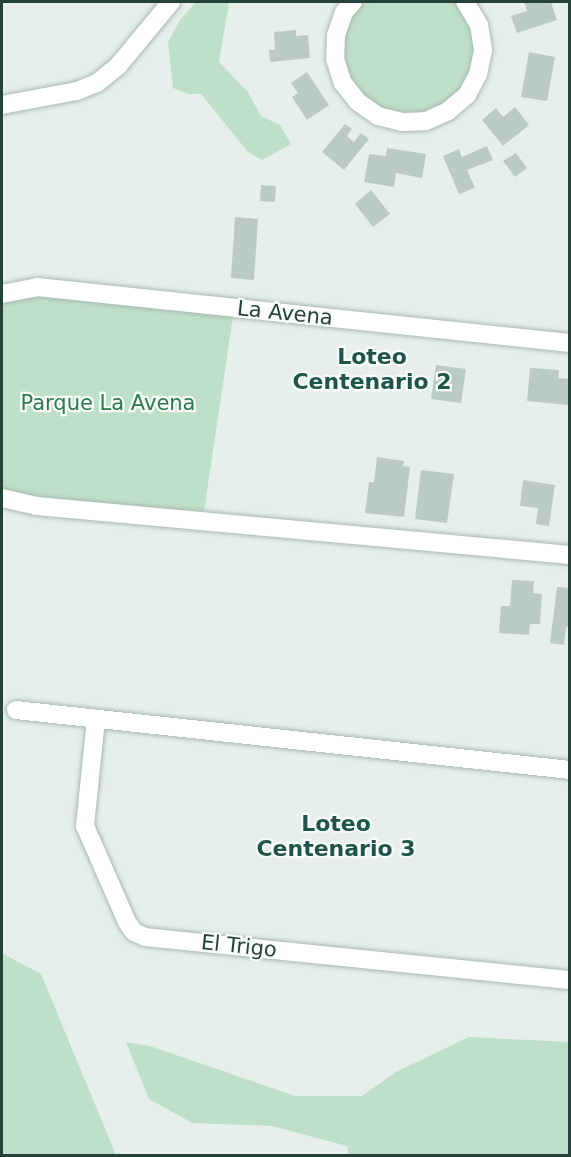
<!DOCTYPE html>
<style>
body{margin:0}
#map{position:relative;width:571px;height:1157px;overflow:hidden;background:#e6efeb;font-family:"DejaVu Sans",sans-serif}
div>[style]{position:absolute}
.green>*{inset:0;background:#bfe0c8}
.building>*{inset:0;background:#bbcac4}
.roads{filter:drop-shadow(0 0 2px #a8b8b2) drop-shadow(0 0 2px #a8b8b2)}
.street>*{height:18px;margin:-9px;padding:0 9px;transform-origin:9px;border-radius:9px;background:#fff}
span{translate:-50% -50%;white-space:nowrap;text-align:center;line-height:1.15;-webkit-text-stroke:4.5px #f7fbf9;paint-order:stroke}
.street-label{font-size:21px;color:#24423a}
.park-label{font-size:21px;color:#2d7a4b}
.neighbourhood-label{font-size:22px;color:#1f5548;font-weight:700}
.frame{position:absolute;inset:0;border:3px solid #24423a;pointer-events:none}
</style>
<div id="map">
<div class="green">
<div style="clip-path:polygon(196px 2px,237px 2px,229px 3px,219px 62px,248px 92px,261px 116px,280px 125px,291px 144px,262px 160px,248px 152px,201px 94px,188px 94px,173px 88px,168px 42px,180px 20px)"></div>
<div style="clip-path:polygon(362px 2px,456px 2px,464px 10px,474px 33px,475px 58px,462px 89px,437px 110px,409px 116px,388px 113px,358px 92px,349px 79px,342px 46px,346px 23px)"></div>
<div style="clip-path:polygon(37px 292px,233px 316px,204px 511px,37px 501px,2px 491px,2px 299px)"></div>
<div style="clip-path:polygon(2px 953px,41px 974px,116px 1155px,2px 1155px)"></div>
<div style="clip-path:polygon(469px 1037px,569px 1042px,569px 1155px,349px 1155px,347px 1146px,272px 1126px,192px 1123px,149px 1099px,126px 1042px,150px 1046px,295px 1096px,362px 1096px,396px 1072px)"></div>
</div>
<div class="building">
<div style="clip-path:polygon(524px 2px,551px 2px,557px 20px,517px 33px,511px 16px,527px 11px)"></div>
<div style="clip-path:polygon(296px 30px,296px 36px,308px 35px,310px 58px,270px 62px,269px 50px,275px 50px,274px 32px)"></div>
<div style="clip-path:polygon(529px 52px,555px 57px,547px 101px,521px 97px)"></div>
<div style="clip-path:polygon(307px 72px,329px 105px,307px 120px,292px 97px,298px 93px,291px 83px)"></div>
<div style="clip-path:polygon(515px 107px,529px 125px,503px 146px,482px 120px,496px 108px,503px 117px)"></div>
<div style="clip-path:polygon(345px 124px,352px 129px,347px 136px,354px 142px,361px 133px,369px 139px,344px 170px,322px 152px)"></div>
<div style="clip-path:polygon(487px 146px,493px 160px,467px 170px,475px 188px,459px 194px,443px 156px,459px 149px,462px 157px)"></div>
<div style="clip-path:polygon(387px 148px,426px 154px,422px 178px,396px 173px,394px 187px,364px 182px,369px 154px,386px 156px)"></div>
<div style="clip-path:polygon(516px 153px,527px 168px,515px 177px,503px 161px)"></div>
<div style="clip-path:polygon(261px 185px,276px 186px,275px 202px,260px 201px)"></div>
<div style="clip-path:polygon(371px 190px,390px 214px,373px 227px,355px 204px)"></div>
<div style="clip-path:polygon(235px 217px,258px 219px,254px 280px,231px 278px)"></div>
<div style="clip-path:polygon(436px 365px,466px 369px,461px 403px,431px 399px)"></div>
<div style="clip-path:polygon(530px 368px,559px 370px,558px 378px,570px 379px,569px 405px,527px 401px)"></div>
<div style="clip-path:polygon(377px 457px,404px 461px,403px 466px,410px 467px,404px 517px,365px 513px,369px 482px,374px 482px)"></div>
<div style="clip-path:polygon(421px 470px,454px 474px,447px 523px,415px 519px)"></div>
<div style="clip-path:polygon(523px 480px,555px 485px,549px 526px,536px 524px,538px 508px,520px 506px)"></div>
<div style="clip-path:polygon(512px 580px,534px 581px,533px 593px,542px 594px,540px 624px,530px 624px,529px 635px,499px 633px,501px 606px,510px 606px)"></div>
<div style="clip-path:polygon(557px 587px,570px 588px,570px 627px,566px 627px,564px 645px,550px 643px)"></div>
</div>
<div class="roads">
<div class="street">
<div style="left:353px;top:2px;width:13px;rotate:132deg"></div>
<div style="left:344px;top:12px;width:24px;rotate:109deg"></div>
<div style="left:336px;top:35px;width:24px;rotate:92deg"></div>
<div style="left:335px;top:59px;width:25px;rotate:72deg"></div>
<div style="left:343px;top:83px;width:24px;rotate:52deg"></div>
<div style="left:358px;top:102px;width:24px;rotate:35deg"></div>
<div style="left:378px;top:116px;width:25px;rotate:14deg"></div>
<div style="left:402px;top:122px;width:24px;rotate:-2deg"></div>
<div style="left:426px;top:121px;width:24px;rotate:-24deg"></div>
<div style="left:448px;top:111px;width:25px;rotate:-40deg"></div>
<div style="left:467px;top:95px;width:24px;rotate:-62deg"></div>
<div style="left:478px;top:74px;width:25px;rotate:-78deg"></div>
<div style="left:483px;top:50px;width:25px;rotate:-99deg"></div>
<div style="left:479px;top:25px;width:27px;rotate:-121deg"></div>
<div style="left:2px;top:105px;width:76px;rotate:-10.6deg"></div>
<div style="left:77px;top:91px;width:22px;rotate:-22deg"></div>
<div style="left:97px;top:83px;width:27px;rotate:-39deg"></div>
<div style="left:118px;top:66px;width:83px;rotate:-50.4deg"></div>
<div style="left:2px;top:294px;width:36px;rotate:-11deg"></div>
<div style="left:37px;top:287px;width:536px;rotate:6deg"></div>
<div style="left:2px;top:498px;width:36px;rotate:13deg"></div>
<div style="left:37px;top:506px;width:535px;rotate:5.25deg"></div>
<div style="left:16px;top:710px;width:557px;rotate:6.18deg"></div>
<div style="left:96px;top:719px;width:108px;rotate:95.9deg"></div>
<div style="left:85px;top:826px;width:105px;rotate:66.4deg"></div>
<div style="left:127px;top:922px;width:12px;rotate:55deg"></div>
<div style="left:134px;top:932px;width:12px;rotate:24deg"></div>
<div style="left:145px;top:937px;width:427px;rotate:5.8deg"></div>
</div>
</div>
<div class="street-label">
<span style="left:285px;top:313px;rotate:6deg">La Avena</span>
<span style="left:239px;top:946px;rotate:6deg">El Trigo</span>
</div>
<div class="park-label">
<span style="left:108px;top:403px">Parque La Avena</span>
</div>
<div class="neighbourhood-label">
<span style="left:372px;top:369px">Loteo<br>Centenario 2</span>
<span style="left:336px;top:836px">Loteo<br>Centenario 3</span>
</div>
<div class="frame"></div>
</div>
